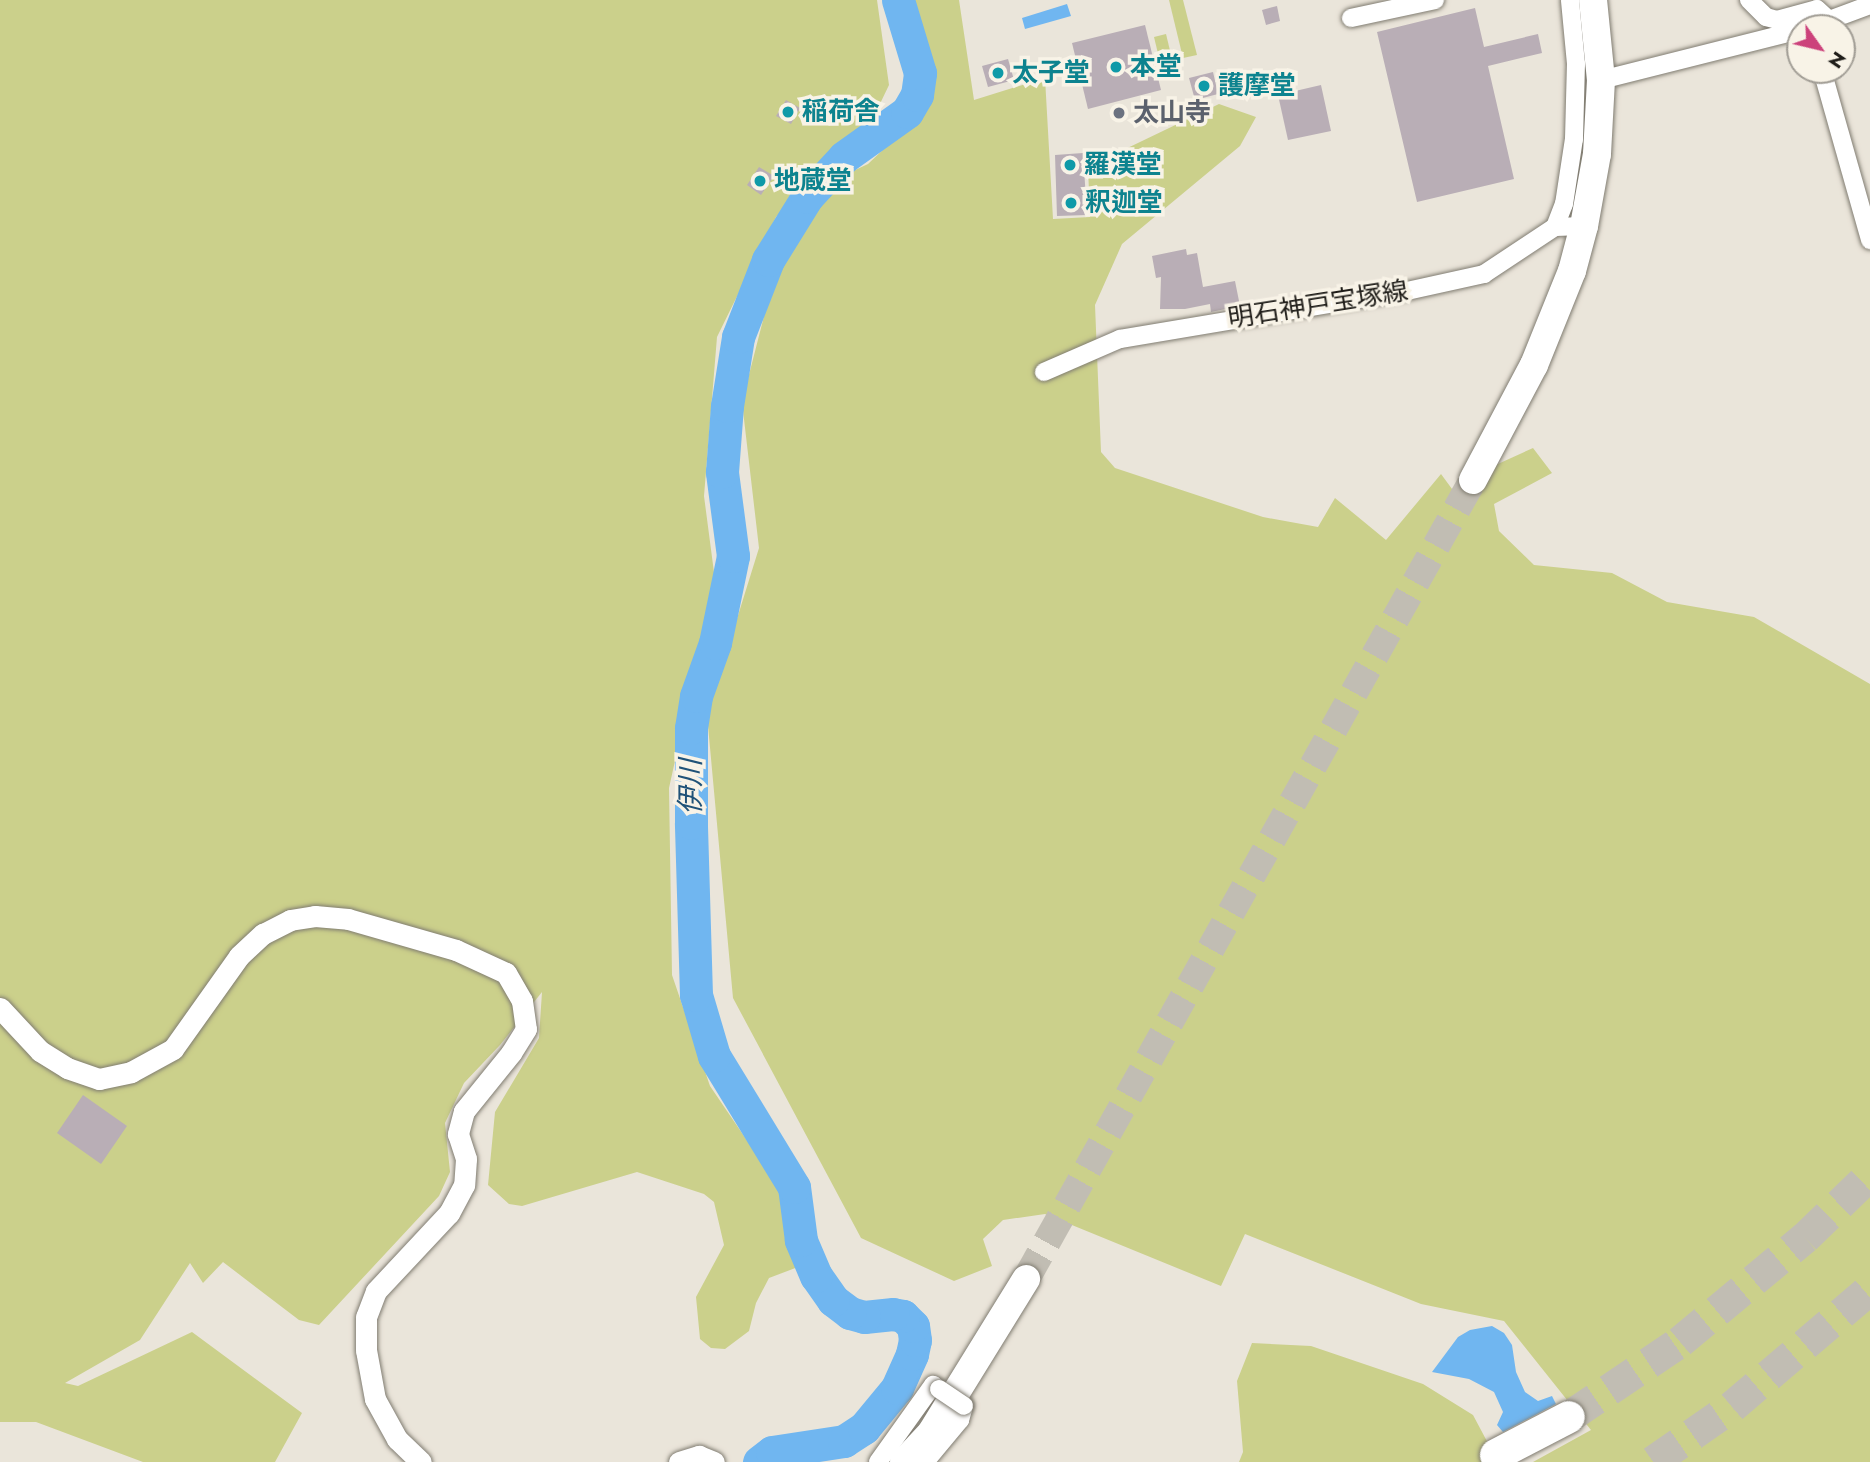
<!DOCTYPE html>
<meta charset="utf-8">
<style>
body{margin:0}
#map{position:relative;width:1870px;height:1462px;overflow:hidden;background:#eae5da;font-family:Jost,"Noto Sans JP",sans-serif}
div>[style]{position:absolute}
.green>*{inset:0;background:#cbd08b}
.water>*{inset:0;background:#70b6f0}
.river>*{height:33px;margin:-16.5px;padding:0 16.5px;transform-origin:16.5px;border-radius:16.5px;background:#70b6f0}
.building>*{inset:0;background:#b9aeb6}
.primary-tunnel>*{height:28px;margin-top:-14px;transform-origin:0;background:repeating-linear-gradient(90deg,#c1bdb3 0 28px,transparent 0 42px)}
.motorway-tunnel>*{height:32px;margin-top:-16px;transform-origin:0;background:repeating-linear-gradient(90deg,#c1bdb3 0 32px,transparent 0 48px)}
.roads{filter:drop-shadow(0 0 2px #807c71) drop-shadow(0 0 2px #807c71)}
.minor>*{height:18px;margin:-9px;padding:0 9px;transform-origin:9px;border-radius:9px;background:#fff}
.tertiary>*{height:21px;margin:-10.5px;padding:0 10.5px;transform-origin:10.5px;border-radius:10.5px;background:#fff}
.primary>*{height:28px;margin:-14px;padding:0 14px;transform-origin:14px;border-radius:14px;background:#fff}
.motorway>*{height:32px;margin:-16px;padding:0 16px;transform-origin:16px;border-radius:16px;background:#fff}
.bridges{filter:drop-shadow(0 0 2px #807c71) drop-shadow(0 0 2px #807c71)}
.minor-bridge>*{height:18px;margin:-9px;padding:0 9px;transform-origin:9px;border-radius:9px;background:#fff}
.dots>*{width:19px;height:19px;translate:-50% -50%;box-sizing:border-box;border:4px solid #f8f3e7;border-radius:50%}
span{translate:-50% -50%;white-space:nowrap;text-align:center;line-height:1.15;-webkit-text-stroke:7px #f8f3e7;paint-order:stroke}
.culture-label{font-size:26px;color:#0d838f;font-weight:700}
.left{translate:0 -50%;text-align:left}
.worship-label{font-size:26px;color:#5b616d;font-weight:700}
.street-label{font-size:26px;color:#1f1d19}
.water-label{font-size:28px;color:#1f5278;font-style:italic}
.north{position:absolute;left:1786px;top:14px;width:70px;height:70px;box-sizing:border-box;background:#f8f3e7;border:2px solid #a19d95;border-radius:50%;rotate:124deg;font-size:19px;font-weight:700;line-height:28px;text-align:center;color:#1f1d19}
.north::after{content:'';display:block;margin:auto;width:24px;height:32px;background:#cc427b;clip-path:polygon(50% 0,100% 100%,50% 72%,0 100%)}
</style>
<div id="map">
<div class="green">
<div style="clip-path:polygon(0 0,877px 0,889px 85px,877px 110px,776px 217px,717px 337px,704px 496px,715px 580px,669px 788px,672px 975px,710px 1086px,782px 1192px,798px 1267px,769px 1278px,756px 1303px,749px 1331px,725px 1349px,711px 1348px,700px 1339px,696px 1297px,724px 1245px,714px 1202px,704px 1194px,637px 1172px,522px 1206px,509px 1204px,488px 1185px,495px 1112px,539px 1038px,542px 992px,500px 1045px,464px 1083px,445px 1123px,450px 1172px,439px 1196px,319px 1325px,299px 1320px,223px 1262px,203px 1283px,190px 1263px,140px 1340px,65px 1383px,78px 1386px,192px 1332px,302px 1413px,275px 1462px,143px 1462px,36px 1422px,0 1422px)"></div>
<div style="clip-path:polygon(903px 0,959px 0,974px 100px,1045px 78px,1053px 219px,1090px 217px,1088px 167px,1219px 104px,1256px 117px,1240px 146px,1122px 244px,1095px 305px,1101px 452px,1115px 468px,1263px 517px,1318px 527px,1335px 498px,1386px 540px,1441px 474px,1466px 508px,1489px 468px,1533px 448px,1552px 473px,1494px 504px,1499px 531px,1534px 565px,1612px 573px,1667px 602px,1754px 617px,1870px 684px,1870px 1462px,1533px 1462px,1591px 1430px,1504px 1321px,1421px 1304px,1245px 1234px,1221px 1286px,1045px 1214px,1003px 1220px,983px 1239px,992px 1266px,954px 1281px,861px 1238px,733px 998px,707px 715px,759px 548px,742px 402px,772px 285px,793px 244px,838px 178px,868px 164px,931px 104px)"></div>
<div style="clip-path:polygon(1169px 0,1183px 0,1197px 55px,1183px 58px)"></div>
<div style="clip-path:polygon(1166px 34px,1173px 63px,1161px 66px,1154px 37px)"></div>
<div style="clip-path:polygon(1252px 1343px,1311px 1346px,1423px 1384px,1473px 1415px,1498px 1462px,1239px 1462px,1243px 1452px,1237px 1381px)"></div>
</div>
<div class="water">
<div style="clip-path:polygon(1067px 4px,1071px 16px,1025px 29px,1022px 18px)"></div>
<div style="clip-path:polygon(1492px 1326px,1504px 1333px,1512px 1345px,1516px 1372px,1525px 1392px,1538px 1401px,1552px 1396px,1556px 1404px,1503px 1432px,1497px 1425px,1503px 1412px,1494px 1392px,1469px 1379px,1432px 1372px,1458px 1337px,1470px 1330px)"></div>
</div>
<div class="river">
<div style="left:759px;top:1462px;width:16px;rotate:-38deg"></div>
<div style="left:772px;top:1452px;width:73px;rotate:-8.7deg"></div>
<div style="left:844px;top:1441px;width:24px;rotate:-33deg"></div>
<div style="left:864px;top:1428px;width:52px;rotate:-50.5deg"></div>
<div style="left:897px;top:1388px;width:37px;rotate:-66deg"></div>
<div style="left:912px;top:1354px;width:14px;rotate:-78deg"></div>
<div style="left:915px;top:1340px;width:14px;rotate:-98deg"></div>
<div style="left:913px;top:1326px;width:14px;rotate:-135deg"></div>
<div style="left:903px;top:1316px;width:10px;rotate:-169deg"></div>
<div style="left:893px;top:1314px;width:29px;rotate:174deg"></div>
<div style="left:864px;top:1317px;width:15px;rotate:-164deg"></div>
<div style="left:850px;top:1313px;width:21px;rotate:-143deg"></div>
<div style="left:833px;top:1300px;width:29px;rotate:-125deg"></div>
<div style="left:816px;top:1276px;width:39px;rotate:-113deg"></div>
<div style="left:801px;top:1240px;width:53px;rotate:-97.5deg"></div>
<div style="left:794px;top:1187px;width:153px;rotate:-121.4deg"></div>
<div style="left:714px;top:1056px;width:64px;rotate:-106.4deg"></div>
<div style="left:696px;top:995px;width:172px;rotate:-91.7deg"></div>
<div style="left:691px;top:823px;width:95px;rotate:-90deg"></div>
<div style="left:691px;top:728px;width:32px;rotate:-81deg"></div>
<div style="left:696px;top:696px;width:56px;rotate:-70.3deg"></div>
<div style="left:715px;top:643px;width:89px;rotate:-78.3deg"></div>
<div style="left:733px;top:556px;width:85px;rotate:-97.5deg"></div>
<div style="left:722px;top:472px;width:66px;rotate:-85.7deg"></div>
<div style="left:727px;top:406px;width:70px;rotate:-80.9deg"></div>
<div style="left:738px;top:337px;width:83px;rotate:-68.7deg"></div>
<div style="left:768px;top:260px;width:74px;rotate:-58.2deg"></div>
<div style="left:807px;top:197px;width:54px;rotate:-47.2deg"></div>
<div style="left:844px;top:157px;width:77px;rotate:-35.5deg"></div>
<div style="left:907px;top:112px;width:20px;rotate:-60deg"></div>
<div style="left:917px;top:95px;width:22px;rotate:-82deg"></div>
<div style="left:920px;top:73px;width:76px;rotate:-106.8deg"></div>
</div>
<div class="building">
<div style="clip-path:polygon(1277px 6px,1280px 21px,1266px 25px,1262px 10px)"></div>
<div style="clip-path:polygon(1475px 8px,1484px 47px,1538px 34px,1542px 53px,1488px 66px,1514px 179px,1417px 202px,1377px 32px)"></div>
<div style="clip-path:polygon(1145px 25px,1161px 90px,1088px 109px,1072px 43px)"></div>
<div style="clip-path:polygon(1008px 59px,1014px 80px,988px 87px,982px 66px)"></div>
<div style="clip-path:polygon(1213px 72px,1218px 94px,1195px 100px,1189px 78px)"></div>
<div style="clip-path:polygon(1321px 85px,1331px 131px,1288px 140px,1278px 95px)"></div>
<div style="clip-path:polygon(786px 100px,800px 108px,791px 124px,776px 116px)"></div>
<div style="clip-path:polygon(1083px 153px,1087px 215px,1057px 216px,1055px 155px)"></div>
<div style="clip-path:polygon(759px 167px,774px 176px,761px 195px,747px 185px)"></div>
<div style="clip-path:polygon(1186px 249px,1187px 255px,1197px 253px,1203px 287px,1235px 281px,1240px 306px,1211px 312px,1210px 304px,1185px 309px,1160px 309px,1161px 277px,1156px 278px,1152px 256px)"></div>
<div style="clip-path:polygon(83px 1095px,127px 1126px,101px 1164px,57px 1133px)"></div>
</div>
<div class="primary-tunnel">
<div style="left:1026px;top:1279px;width:916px;rotate:-60.78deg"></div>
</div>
<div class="motorway-tunnel">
<div style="left:1569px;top:1417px;width:134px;rotate:-34deg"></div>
<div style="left:1680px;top:1342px;width:163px;rotate:-39.8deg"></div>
<div style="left:1805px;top:1238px;width:91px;rotate:-44.1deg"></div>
<div style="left:1653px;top:1462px;width:96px;rotate:-34.8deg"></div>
<div style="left:1732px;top:1407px;width:182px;rotate:-40.5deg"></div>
</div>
<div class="roads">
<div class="minor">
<div style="left:1749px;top:0;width:24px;rotate:45deg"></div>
<div style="left:1766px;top:17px;width:11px;rotate:15deg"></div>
<div style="left:1777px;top:20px;width:41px;rotate:-15.4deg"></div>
<div style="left:1817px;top:9px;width:16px;rotate:43deg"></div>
<div style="left:1351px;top:18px;width:86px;rotate:-12.1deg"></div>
<div style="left:1808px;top:28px;width:66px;rotate:-20.4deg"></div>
<div style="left:1822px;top:70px;width:177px;rotate:74.2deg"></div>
<div style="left:1601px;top:80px;width:205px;rotate:-14.1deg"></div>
<div style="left:1555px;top:227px;width:25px;rotate:-69deg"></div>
<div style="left:1564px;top:204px;width:66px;rotate:-81.3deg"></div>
<div style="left:1574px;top:139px;width:75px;rotate:-88.5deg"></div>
<div style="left:1576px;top:64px;width:64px;rotate:-95.4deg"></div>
<div style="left:1044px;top:372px;width:83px;rotate:-23.5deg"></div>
<div style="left:1120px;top:339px;width:291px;rotate:-9.5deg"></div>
<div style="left:1407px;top:291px;width:79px;rotate:-12.4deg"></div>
<div style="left:1484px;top:274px;width:85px;rotate:-33.5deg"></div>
<div style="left:1555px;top:227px;width:29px;rotate:-2deg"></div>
<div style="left:878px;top:1462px;width:95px;rotate:-54.5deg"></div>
<div style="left:933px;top:1385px;width:7px;rotate:34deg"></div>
<div style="left:925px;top:1462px;width:55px;rotate:-50.2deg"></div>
<div style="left:960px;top:1420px;width:15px;rotate:-74deg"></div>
</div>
<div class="tertiary">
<div style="left:0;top:1008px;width:59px;rotate:47.1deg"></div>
<div style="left:40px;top:1051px;width:32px;rotate:32deg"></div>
<div style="left:67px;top:1068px;width:34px;rotate:19deg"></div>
<div style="left:99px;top:1079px;width:33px;rotate:-12deg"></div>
<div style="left:131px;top:1072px;width:48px;rotate:-28.7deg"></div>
<div style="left:173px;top:1049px;width:114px;rotate:-54.6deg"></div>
<div style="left:239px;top:956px;width:33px;rotate:-43deg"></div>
<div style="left:263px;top:934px;width:30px;rotate:-27deg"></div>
<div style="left:290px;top:920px;width:25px;rotate:-9deg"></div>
<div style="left:315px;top:916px;width:33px;rotate:5deg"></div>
<div style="left:348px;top:919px;width:112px;rotate:16deg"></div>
<div style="left:456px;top:950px;width:55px;rotate:24.7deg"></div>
<div style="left:506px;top:973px;width:32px;rotate:60deg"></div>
<div style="left:522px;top:1001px;width:28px;rotate:82deg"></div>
<div style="left:526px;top:1029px;width:28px;rotate:122deg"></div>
<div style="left:511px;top:1053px;width:75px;rotate:129deg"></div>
<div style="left:464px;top:1111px;width:24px;rotate:105deg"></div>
<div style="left:458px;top:1134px;width:26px;rotate:72deg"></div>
<div style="left:466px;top:1159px;width:26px;rotate:94deg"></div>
<div style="left:464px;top:1185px;width:32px;rotate:118deg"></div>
<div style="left:449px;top:1213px;width:107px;rotate:133.1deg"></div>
<div style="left:376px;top:1291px;width:28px;rotate:111deg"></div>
<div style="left:366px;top:1317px;width:33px;rotate:90deg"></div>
<div style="left:366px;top:1350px;width:50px;rotate:79.6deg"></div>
<div style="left:375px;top:1399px;width:46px;rotate:61.2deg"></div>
<div style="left:397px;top:1439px;width:33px;rotate:44deg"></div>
<div style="left:679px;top:1462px;width:21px;rotate:-17deg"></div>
<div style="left:699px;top:1456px;width:16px;rotate:22deg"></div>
</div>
<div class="primary">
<div style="left:1473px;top:480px;width:130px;rotate:-62.1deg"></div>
<div style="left:1534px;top:365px;width:101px;rotate:-68deg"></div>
<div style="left:1572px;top:271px;width:47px;rotate:-75.1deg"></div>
<div style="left:1584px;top:226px;width:73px;rotate:-79.8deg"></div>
<div style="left:1597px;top:154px;width:74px;rotate:-86.9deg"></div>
<div style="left:1601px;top:80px;width:80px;rotate:-95.7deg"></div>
<div style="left:904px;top:1462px;width:40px;rotate:-47deg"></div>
<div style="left:931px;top:1433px;width:181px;rotate:-58.3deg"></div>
</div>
<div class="motorway">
<div style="left:1496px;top:1455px;width:82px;rotate:-27.5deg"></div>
</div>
</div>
<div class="bridges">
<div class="minor-bridge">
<div style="left:939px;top:1389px;width:30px;rotate:34deg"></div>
</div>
</div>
<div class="dots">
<div style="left:1116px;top:67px;background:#0f9aa8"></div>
<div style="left:998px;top:73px;background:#0f9aa8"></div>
<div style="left:1204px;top:86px;background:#0f9aa8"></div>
<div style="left:788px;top:112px;background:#0f9aa8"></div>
<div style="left:1119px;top:113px;background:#6b7280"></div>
<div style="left:1070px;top:165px;background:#0f9aa8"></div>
<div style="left:760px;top:181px;background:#0f9aa8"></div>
<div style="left:1071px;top:203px;background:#0f9aa8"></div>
</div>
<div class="culture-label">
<span class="left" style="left:1130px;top:67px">本堂</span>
<span class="left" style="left:1012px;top:73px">太子堂</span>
<span class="left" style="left:1218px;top:86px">護摩堂</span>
<span class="left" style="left:802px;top:112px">稲荷舎</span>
<span class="left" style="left:1084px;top:165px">羅漢堂</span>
<span class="left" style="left:774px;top:181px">地蔵堂</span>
<span class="left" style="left:1085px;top:203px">釈迦堂</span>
</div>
<div class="worship-label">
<span class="left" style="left:1133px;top:113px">太山寺</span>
</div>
<div class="street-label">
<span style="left:1318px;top:305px;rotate:-9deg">明石神戸宝塚線</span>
</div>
<div class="water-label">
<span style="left:691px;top:787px;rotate:-90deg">伊川</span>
</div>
<div class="north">N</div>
</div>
